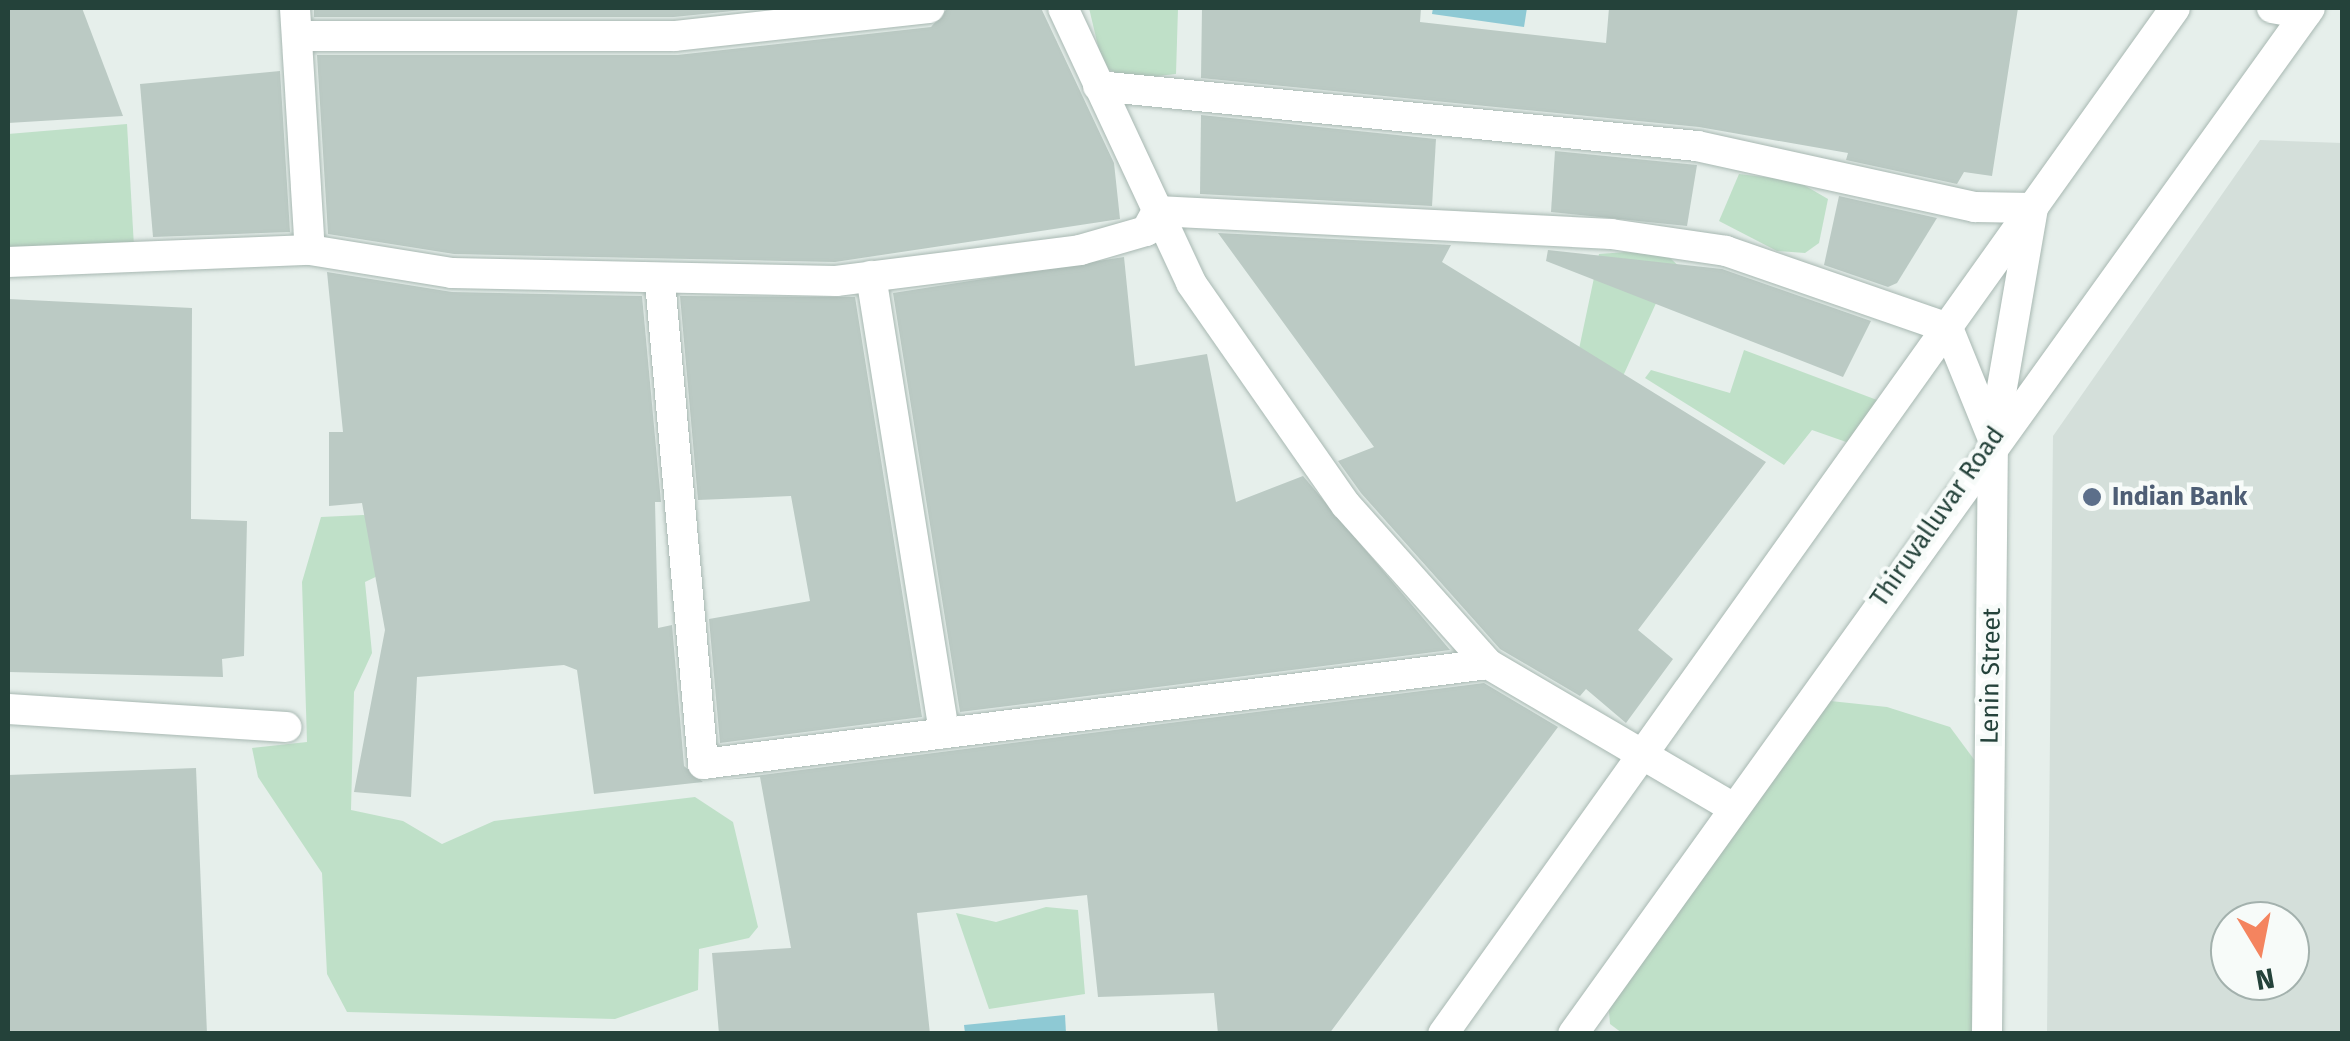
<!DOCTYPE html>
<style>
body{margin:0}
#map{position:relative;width:2350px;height:1041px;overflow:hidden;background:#e6efeb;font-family:"Fira Sans",sans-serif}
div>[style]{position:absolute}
.built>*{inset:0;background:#d4dfda}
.green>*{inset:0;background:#bfe0c8}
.water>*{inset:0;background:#8ec9d4}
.building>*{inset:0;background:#bbcac4}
.roads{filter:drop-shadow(0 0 2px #a8b8b2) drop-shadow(0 0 2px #a8b8b2)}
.street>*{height:30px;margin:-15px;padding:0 15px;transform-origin:15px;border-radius:15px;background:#fff}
.secondary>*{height:30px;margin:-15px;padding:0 15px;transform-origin:15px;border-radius:15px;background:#fff}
.dots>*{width:28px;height:28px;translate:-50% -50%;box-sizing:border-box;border:5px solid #f7fbf9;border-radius:50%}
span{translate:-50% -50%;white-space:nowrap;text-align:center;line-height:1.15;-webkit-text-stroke:9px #f7fbf9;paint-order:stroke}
.service-label{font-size:25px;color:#4e5e75;font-weight:700}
.left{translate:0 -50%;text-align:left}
.street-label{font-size:25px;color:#24423a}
.frame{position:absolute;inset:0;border:10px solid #24423a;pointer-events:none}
.north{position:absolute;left:2210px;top:901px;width:100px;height:100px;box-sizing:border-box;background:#f7fbf9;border:2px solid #a3b1ad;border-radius:50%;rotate:170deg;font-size:28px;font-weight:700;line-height:40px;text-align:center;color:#24423a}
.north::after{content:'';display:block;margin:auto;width:35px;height:45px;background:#f4845f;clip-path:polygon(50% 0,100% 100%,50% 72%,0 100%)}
</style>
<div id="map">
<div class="built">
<div style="clip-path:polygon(evenodd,2260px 140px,2342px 143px,2342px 1033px,2047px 1033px,2053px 436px,2260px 140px,2230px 921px,2290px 921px,2290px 981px,2230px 981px,2230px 921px)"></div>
</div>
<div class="green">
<div style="clip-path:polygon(1089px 8px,1178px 8px,1176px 74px,1131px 79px,1103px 67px)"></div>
<div style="clip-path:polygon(127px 124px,134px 247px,8px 248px,8px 134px)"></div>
<div style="clip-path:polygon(1739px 174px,1797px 181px,1828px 199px,1819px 243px,1805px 253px,1777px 251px,1719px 221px)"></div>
<div style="clip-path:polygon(1626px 252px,1668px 256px,1685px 272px,1662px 290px,1619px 385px,1579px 349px,1599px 254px)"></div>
<div style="clip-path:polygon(1744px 350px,1885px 403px,1849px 443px,1812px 430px,1784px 465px,1645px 378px,1651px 370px,1730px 393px)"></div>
<div style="clip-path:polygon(363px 515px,437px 523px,430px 551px,365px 582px,372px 653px,354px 692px,351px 810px,403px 821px,442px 844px,494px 821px,695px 797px,733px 822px,758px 927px,749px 938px,699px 949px,698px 990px,615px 1019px,347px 1012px,327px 974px,322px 873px,258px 777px,252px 748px,307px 742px,302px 582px,321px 517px)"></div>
<div style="clip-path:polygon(1821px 700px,1887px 707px,1950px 727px,1990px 781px,1986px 1033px,1622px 1033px,1610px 1024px,1607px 986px)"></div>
<div style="clip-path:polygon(1046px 907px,1078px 910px,1085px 994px,989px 1009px,956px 913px,996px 922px)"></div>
</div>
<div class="water">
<div style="clip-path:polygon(1433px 8px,1527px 8px,1524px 27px,1432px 14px)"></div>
<div style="clip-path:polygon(1065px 1015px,1066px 1033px,965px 1033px,964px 1025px)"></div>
</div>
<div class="building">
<div style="clip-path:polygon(8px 8px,82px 8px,123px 116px,8px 123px)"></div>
<div style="clip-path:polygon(314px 8px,762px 8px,674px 17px,314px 17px)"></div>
<div style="clip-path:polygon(948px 8px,1041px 8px,1114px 163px,1120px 219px,835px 262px,454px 254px,328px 234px,317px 55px,677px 55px,931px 27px)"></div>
<div style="clip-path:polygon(1202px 8px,1421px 8px,1420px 22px,1606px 43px,1609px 8px,2018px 8px,1992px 176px,1964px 172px,1957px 184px,1846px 160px,1848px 153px,1699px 127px,1201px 78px)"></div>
<div style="clip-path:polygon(280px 71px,290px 232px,153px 237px,140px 84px)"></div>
<div style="clip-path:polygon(1201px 115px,1436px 139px,1432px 206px,1200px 194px)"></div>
<div style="clip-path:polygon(1555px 151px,1697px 165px,1687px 226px,1551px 212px)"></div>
<div style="clip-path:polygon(1839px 196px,1937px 218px,1897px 283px,1888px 287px,1824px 265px)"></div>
<div style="clip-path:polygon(1218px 233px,1451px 245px,1442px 262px,1766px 462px,1638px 630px,1673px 659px,1626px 723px,1586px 689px,1580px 696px,1500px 649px,1361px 493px,1338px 461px,1374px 447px)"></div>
<div style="clip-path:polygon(1548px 250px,1722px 269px,1871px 321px,1843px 377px,1546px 261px)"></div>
<div style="clip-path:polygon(1124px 257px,1135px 366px,1207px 354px,1236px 502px,1303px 476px,1450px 650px,960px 712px,893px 293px)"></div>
<div style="clip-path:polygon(327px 272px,452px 292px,642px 296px,661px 502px,655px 502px,658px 628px,672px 625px,684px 766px,703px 782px,594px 794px,577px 670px,564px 665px,417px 677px,411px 797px,354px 792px,385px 630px,362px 503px,329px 506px,329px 432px,343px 432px)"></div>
<div style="clip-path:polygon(680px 296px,855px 297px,922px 717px,720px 743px,709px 619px,810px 601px,791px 496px,698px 500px)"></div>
<div style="clip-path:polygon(8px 299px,192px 308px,191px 519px,247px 521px,244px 656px,222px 659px,223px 677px,8px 672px)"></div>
<div style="clip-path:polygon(1484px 683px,1558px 727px,1329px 1034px,1218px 1034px,1214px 993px,1098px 997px,1087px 895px,917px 913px,930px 1034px,719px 1034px,712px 953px,791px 948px,760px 777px,722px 780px)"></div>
<div style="clip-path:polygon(196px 768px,207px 1034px,8px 1034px,8px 775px)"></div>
</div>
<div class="roads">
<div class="street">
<div style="left:295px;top:8px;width:242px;rotate:86.5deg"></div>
<div style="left:1063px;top:8px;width:303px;rotate:65deg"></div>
<div style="left:1191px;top:283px;width:271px;rotate:55.1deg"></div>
<div style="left:1346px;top:505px;width:213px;rotate:48.2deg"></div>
<div style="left:1488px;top:664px;width:283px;rotate:30.4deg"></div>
<div style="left:2272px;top:8px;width:34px;rotate:10deg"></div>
<div style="left:297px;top:36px;width:378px"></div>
<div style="left:675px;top:36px;width:256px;rotate:-6.3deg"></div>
<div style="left:1098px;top:86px;width:602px;rotate:5.72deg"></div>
<div style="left:1697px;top:146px;width:285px;rotate:12.4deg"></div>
<div style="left:1975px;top:207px;width:58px;rotate:1deg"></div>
<div style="left:2033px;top:208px;width:234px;rotate:99.8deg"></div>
<div style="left:8px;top:262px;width:302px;rotate:-2.3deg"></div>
<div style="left:310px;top:250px;width:144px;rotate:9.2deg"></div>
<div style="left:452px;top:273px;width:384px;rotate:1.2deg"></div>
<div style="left:836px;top:281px;width:246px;rotate:-7.2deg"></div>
<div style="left:1080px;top:250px;width:69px;rotate:-16.1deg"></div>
<div style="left:1146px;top:231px;width:23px;rotate:-61deg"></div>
<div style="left:1157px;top:211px;width:455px;rotate:2.9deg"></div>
<div style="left:1611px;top:234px;width:116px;rotate:8.4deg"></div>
<div style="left:1726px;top:251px;width:235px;rotate:19.1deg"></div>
<div style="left:871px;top:276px;width:463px;rotate:80.9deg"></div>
<div style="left:660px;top:281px;width:485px;rotate:84.9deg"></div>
<div style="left:703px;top:764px;width:791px;rotate:-7.26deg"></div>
<div style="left:8px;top:709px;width:279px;rotate:3.7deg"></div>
</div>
<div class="secondary">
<div style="left:1948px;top:328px;width:120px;rotate:67.9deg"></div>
<div style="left:1993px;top:439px;width:595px;rotate:90.58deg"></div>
<div style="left:1443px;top:1034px;width:1260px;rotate:-54.49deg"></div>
<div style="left:1573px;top:1034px;width:1263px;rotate:-54.31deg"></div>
</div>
</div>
<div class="dots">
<div style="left:2092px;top:497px;background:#5c6f8a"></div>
</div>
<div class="service-label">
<span class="left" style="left:2112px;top:497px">Indian Bank</span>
</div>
<div class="street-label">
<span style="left:1938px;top:517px;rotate:-55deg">Thiruvalluvar Road</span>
<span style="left:1991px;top:676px;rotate:-89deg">Lenin Street</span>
</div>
<div class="frame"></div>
<div class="north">N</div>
</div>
